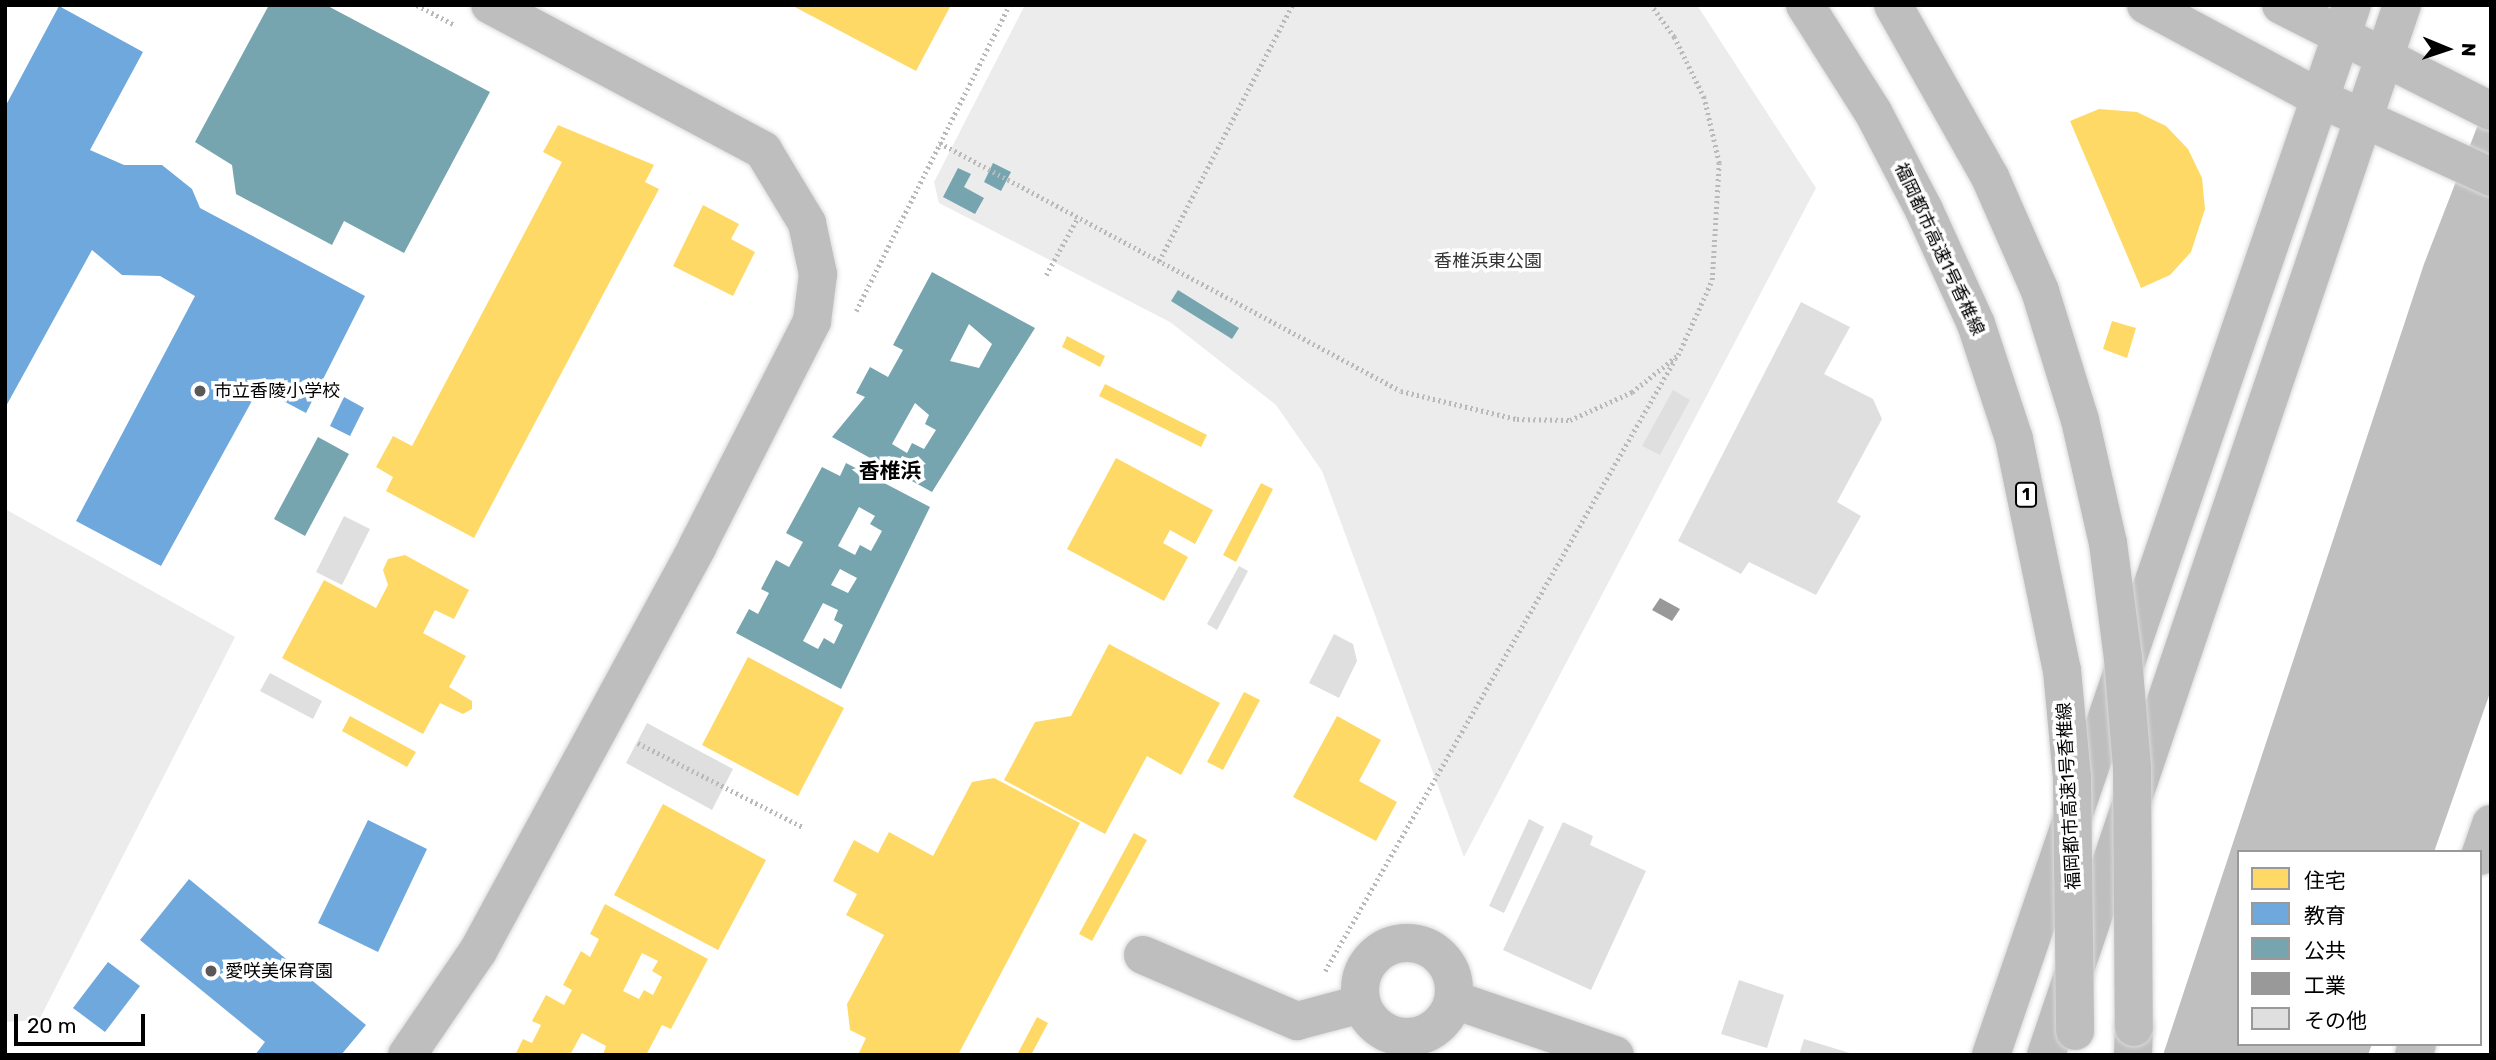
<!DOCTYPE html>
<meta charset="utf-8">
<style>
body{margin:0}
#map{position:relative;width:2496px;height:1060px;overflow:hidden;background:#fff;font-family:Rubik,"Noto Sans JP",sans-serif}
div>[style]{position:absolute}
.green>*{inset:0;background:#ececec}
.water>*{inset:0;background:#bfbfbf}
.homes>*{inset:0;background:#ffd966}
.schools>*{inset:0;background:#6fa8dc}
.public>*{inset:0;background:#76a5af}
.industry>*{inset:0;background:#999}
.building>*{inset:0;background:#dfdfdf}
.path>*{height:4.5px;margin-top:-2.25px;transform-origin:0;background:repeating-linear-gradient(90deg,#b9b9b9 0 2px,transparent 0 5.5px)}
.roads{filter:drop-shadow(0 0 2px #dbdbdb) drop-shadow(0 0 2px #dbdbdb)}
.minor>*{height:38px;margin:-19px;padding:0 19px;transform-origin:19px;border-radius:19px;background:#bebebe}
.minor>.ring{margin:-19px;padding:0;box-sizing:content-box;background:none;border:38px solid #bebebe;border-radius:50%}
.highway>*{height:38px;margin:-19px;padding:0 19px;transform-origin:19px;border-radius:19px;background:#bebebe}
.bridges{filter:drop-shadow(0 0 2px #dbdbdb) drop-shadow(0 0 2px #dbdbdb)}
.highway-bridge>*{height:38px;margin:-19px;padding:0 19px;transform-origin:19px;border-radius:19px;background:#bebebe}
.dots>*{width:19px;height:19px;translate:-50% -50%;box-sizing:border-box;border:4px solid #fff;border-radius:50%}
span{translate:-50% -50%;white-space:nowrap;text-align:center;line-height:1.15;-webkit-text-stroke:7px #fff;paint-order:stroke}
.shield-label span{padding:2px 5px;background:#fff;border:2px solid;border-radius:5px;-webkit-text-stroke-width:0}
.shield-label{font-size:16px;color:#000;font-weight:700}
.street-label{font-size:18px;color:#000}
.park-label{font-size:18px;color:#333}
.poi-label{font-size:18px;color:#000}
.left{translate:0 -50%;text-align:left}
.quarter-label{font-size:21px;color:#000;font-weight:700}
.frame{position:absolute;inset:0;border:7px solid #000;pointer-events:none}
.legend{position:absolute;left:2237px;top:850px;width:245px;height:196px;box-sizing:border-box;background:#fff;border:2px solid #999;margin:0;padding:9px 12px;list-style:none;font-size:21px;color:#000}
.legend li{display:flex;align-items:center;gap:14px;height:35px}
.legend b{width:35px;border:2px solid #999}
.north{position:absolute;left:2412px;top:14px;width:70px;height:70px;-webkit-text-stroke:5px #fff;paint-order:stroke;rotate:92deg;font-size:19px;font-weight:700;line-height:28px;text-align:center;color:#000}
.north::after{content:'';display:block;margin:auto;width:24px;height:32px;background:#000;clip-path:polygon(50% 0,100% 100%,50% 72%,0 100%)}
.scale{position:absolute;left:14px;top:1014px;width:131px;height:32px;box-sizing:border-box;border:4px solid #000;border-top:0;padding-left:9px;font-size:21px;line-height:24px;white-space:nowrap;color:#000;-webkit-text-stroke:5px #fff;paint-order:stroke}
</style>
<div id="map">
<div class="green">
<div style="clip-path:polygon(1025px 5px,1697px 5px,1816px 188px,1464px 857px,1322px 471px,1276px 405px,1170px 322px,939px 203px,934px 182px)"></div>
<div style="clip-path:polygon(5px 509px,235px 637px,39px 1020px,5px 1022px)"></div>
</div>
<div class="water">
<div style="clip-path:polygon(2491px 91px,2491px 690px,2434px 852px,2239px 852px,2239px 1044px,2372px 1044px,2368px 1055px,2163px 1055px,2424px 264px)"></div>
</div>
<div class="homes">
<div style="clip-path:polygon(791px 5px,951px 5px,916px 71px)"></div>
<div style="clip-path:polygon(2099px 109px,2137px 112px,2166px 126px,2188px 149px,2202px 178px,2205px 209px,2191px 252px,2170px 275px,2141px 288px,2070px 121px)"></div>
<div style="clip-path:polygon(558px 125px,654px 165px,645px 182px,659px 189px,474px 538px,386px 491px,393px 477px,376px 467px,393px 436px,412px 446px,562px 162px,543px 152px)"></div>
<div style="clip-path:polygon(703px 205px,739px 224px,731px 239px,755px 252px,733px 296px,673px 266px)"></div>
<div style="clip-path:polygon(2112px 321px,2136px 328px,2127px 358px,2103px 349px)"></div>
<div style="clip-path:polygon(1067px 336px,1105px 356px,1100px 367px,1062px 347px)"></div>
<div style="clip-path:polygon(1105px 384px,1207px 435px,1201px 447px,1099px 396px)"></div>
<div style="clip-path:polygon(1116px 458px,1213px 510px,1195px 544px,1170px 530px,1163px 543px,1188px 557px,1164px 601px,1067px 549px)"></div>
<div style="clip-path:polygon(1261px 483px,1273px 489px,1236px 562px,1223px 555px)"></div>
<div style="clip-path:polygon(405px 555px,469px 590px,454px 619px,435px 610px,423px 633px,466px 656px,449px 687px,472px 701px,472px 709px,463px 714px,440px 703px,423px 734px,282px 658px,324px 580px,376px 608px,388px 585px,383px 570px,388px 559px)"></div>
<div style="clip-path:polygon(1109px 644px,1220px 703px,1181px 775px,1147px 756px,1105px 834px,1004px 780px,1035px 722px,1071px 716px)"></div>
<div style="clip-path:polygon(748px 657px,844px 708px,798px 796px,702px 745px)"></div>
<div style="clip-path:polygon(1244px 692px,1260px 700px,1223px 770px,1207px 762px)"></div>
<div style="clip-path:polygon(350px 716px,416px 752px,407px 767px,342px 731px)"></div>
<div style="clip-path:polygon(1337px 716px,1381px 740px,1359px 781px,1397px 802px,1376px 841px,1293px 797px)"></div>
<div style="clip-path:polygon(994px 778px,1080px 823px,958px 1055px,858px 1055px,866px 1038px,850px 1030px,847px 1004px,884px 935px,846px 915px,857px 894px,833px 881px,854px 840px,878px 853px,889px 832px,933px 856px,972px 782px)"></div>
<div style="clip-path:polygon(663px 804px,766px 860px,718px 950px,614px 895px)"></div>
<div style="clip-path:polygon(1134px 833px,1147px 840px,1092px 941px,1079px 934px)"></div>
<div style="clip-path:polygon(evenodd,605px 904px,708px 959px,671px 1029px,662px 1025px,646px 1055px,603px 1055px,606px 1046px,582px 1033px,570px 1055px,515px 1055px,523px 1039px,532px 1043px,541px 1025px,532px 1021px,546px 995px,564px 1005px,572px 990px,563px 985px,581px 951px,590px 957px,599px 939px,590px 934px,605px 904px,642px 953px,658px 961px,652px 971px,662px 977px,653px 995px,644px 990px,639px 999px,623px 991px,642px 953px)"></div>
<div style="clip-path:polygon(1037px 1017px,1048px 1023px,1031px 1055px,1017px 1055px)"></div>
</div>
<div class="schools">
<div style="clip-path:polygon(59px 6px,143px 52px,90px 150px,124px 165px,162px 165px,192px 189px,200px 208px,365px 296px,306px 413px,259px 388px,161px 566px,76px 521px,195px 296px,160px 276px,122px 275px,92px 250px,5px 408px,5px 107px)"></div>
<div style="clip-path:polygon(344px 397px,364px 408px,350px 436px,330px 426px)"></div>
<div style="clip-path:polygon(368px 820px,427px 849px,378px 952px,318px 923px)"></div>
<div style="clip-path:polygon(189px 879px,366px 1025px,341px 1055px,255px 1055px,265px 1042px,140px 940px)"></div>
<div style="clip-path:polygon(108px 962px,140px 986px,105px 1032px,73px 1008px)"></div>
</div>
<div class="public">
<div style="clip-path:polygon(269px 5px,326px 5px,490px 92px,404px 253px,344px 221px,332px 245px,236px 194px,232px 165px,195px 142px)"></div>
<div style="clip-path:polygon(993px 163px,1011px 172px,1001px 191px,984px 182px)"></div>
<div style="clip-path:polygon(958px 168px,971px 174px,964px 187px,984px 198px,975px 214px,943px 197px)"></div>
<div style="clip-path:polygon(evenodd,932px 272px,1035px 328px,932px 492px,832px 437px,865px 397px,856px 393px,870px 367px,888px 377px,903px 350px,893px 345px,932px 272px,969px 324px,992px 344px,979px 368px,950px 361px,969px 324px,932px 272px,915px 403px,929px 415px,925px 424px,936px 430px,924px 449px,912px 443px,907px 453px,892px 444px,915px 403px)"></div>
<div style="clip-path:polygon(1178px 290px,1239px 328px,1232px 339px,1171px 301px)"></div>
<div style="clip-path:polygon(318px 437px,349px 454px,305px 536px,274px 519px)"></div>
<div style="clip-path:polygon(evenodd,846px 463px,930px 507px,841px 689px,736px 633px,749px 609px,758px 614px,769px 593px,761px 589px,776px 560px,789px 567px,803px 542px,786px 533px,822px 467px,840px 476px,846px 463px,859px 507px,875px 516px,870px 524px,882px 531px,871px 551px,860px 545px,855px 555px,838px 546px,859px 507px,846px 463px,840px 569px,857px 578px,848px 593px,831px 585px,840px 569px,846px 463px,823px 603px,838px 610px,834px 620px,843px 625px,834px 644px,824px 638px,818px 649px,803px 641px,823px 603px)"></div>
</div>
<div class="industry">
<div style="clip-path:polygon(1660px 598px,1680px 609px,1672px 621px,1652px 610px)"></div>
</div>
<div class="building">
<div style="clip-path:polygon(1801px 302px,1850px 327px,1824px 374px,1873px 399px,1882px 419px,1837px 502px,1861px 516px,1816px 595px,1749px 562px,1741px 574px,1678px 541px)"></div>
<div style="clip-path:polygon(1673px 390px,1690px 400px,1660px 455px,1642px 446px)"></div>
<div style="clip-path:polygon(344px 516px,370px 529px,342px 585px,316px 572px)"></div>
<div style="clip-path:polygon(1239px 566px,1248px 571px,1217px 630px,1207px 624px)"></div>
<div style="clip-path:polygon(1334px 634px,1353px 644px,1357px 661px,1339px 698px,1309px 683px)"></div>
<div style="clip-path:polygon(270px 673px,322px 701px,313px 719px,260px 691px)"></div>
<div style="clip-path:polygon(647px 723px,733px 769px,712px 810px,626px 763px)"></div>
<div style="clip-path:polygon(1529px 819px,1544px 827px,1504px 913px,1489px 906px)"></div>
<div style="clip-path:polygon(1563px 822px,1593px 836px,1590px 845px,1646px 871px,1591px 990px,1503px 950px)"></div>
<div style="clip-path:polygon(1739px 980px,1784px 995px,1767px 1048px,1721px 1034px)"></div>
<div style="clip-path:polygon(1804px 1039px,1853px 1054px,1853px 1055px,1799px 1055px)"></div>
</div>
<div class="path">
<div style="left:417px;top:5px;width:41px;rotate:27.8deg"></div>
<div style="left:940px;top:143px;width:523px;rotate:28.28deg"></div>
<div style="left:1401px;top:391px;width:119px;rotate:13.6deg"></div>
<div style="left:1517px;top:419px;width:53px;rotate:1.1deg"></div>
<div style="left:1570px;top:420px;width:68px;rotate:-24.3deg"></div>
<div style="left:1632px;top:392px;width:59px;rotate:-38.8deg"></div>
<div style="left:1678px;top:355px;width:82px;rotate:-65.6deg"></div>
<div style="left:1712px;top:280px;width:117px;rotate:-86.6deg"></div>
<div style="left:1719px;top:163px;width:67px;rotate:-103deg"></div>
<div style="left:1704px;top:98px;width:68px;rotate:-116.2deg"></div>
<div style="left:1674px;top:37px;width:39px;rotate:-126deg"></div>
<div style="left:1159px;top:261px;width:288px;rotate:-62.5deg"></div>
<div style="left:1046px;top:275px;width:66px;rotate:-61.1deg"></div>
<div style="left:856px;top:311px;width:342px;rotate:-63.4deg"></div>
<div style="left:638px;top:743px;width:185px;rotate:27deg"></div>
<div style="left:1325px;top:971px;width:705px;rotate:-60.23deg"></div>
</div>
<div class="roads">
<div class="minor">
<div style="left:2146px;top:5px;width:201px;rotate:28.2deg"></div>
<div style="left:2323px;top:100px;width:185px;rotate:24.6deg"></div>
<div style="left:2281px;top:5px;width:235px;rotate:26.8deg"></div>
<div style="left:2480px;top:856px;width:34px;rotate:-71deg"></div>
<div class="ring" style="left:1360px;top:943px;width:56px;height:56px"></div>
<div style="left:1143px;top:955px;width:168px;rotate:23.2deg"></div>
<div style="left:1297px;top:1021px;width:66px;rotate:-14.9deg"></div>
<div style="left:1454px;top:1000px;width:170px;rotate:18.9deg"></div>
<div style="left:407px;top:1055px;width:126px;rotate:-55.7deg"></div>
<div style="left:478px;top:951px;width:460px;rotate:-61.5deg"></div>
<div style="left:697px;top:547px;width:254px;rotate:-63deg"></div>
<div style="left:812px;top:321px;width:47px;rotate:-82.7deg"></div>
<div style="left:818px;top:274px;width:52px;rotate:-102.2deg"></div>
<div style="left:807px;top:223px;width:85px;rotate:-121.1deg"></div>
<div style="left:763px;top:150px;width:309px;rotate:-152deg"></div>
<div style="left:1991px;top:1055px;width:1110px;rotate:-71.03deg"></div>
<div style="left:2046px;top:1055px;width:1109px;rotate:-71.27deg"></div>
<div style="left:2414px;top:1055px;width:11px;rotate:-75deg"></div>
</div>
<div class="highway">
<div style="left:2133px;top:1055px;width:28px;rotate:-88deg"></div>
</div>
</div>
<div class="bridges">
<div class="highway-bridge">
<div style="left:1805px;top:5px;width:127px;rotate:57.6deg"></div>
<div style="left:1873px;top:112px;width:110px;rotate:62.5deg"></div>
<div style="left:1924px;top:210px;width:125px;rotate:65.5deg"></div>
<div style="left:1976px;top:324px;width:121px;rotate:71.7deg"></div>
<div style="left:2014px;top:439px;width:236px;rotate:78.3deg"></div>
<div style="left:2062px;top:670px;width:107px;rotate:84.7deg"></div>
<div style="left:2072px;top:777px;width:254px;rotate:89.3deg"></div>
<div style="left:1893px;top:5px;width:197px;rotate:60.6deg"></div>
<div style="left:1990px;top:177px;width:124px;rotate:66.3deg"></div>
<div style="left:2040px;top:291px;width:135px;rotate:72.8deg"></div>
<div style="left:2080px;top:420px;width:126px;rotate:77.2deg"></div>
<div style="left:2108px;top:543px;width:116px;rotate:82.6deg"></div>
<div style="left:2123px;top:658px;width:110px;rotate:85.3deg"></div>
<div style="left:2132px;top:768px;width:259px;rotate:89.6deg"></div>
</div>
</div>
<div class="dots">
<div style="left:200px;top:391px;background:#595959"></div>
<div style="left:211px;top:971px;background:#595959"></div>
</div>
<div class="shield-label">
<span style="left:2026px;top:495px">1</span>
</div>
<div class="street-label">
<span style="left:1939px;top:249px;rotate:65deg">福岡都市高速1号香椎線</span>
<span style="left:2069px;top:796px;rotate:-93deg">福岡都市高速1号香椎線</span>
</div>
<div class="park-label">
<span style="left:1488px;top:261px">香椎浜東公園</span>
</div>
<div class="poi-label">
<span class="left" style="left:214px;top:391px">市立香陵小学校</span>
<span class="left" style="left:225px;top:971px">愛咲美保育園</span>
</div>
<div class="quarter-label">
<span style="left:890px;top:471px">香椎浜</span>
</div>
<div class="frame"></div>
<ul class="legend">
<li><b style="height:19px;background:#ffd966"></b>住宅</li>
<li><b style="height:19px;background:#6fa8dc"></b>教育</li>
<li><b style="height:19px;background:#76a5af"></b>公共</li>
<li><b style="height:19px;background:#999"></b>工業</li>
<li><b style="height:19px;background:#dfdfdf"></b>その他</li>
</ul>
<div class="north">N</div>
<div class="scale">20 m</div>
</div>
